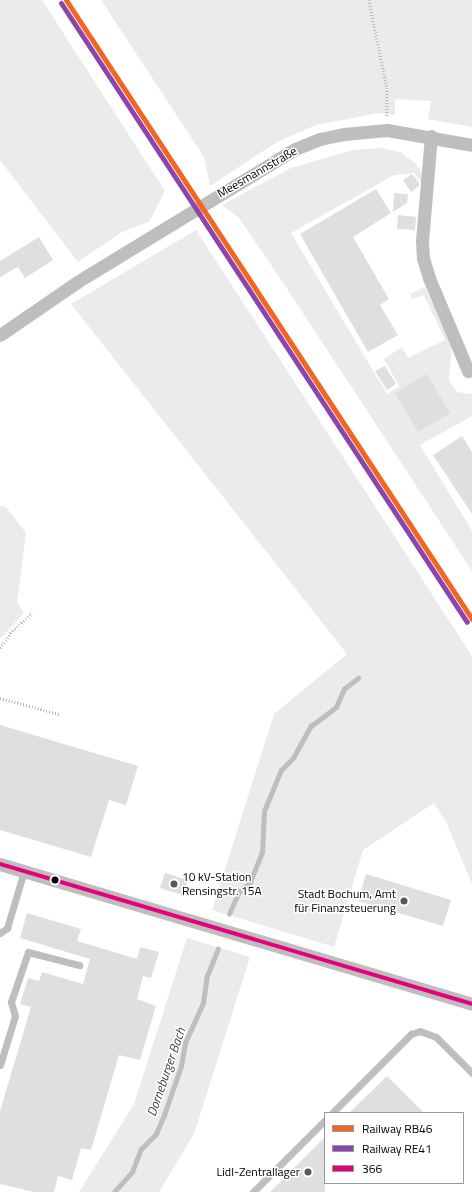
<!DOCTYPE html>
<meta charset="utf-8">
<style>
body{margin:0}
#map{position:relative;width:472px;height:1192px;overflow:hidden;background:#fff;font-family:"Titillium Web",sans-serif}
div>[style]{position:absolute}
.green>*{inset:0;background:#ebebeb}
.stream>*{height:4.5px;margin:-2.25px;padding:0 2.25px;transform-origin:2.25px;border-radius:2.25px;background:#bebebe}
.building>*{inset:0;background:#dfdfdf}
.path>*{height:2.5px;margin-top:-1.25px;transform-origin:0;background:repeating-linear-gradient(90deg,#b9b9b9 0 1px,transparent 0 3px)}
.service>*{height:7px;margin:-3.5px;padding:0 3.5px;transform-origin:3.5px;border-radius:3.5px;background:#bebebe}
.minor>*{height:13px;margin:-6.5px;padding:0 6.5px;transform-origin:6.5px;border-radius:6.5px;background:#bebebe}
.bus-1>*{height:4px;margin:-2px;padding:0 2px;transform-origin:2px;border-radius:2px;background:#e5007d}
.rail-1>*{height:5px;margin:-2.5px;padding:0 2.5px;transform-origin:2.5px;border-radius:2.5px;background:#f26522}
.rail-2>*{height:5px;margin:-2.5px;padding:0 2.5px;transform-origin:2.5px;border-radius:2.5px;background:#8e44ad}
.dots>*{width:11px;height:11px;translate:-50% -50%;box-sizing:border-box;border:2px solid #fff;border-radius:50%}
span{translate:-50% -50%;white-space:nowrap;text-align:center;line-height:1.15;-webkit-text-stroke:3px #fff;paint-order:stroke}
.street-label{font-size:12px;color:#000}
.poi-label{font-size:12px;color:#000}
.left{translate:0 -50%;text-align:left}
.right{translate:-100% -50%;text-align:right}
.water-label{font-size:13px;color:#434343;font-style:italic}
.legend{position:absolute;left:324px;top:1112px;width:140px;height:72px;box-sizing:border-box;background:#fff;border:1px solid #999;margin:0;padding:5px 7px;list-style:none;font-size:12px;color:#000}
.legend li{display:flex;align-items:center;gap:8px;height:20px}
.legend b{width:20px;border:1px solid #999}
</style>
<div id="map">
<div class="green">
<div style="clip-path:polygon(0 0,42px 0,165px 191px,149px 222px,122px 232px,78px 262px,0 160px)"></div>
<div style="clip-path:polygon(101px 0,472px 0,472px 127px,428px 119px,431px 101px,395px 99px,395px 115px,378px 113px,316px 125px,277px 142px,210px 186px,204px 157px)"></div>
<div style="clip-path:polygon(382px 148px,400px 152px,416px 164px,422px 173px,421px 182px,414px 173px,394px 175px,291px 233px,387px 394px,399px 386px,384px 359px,402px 347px,408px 358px,445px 340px,424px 295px,412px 299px,410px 294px,425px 287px,452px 345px,449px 381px,457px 392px,472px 394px,472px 416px,420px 445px,472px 531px,472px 571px,282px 281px,239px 218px,222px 205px,291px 168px,353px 150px)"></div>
<div style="clip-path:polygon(196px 230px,472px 656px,472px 884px,447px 824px,434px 803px,363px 850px,334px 947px,212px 910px,274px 714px,347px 654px,71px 304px)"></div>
<div style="clip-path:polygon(0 506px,6px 507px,26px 533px,17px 602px,24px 613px,0 639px)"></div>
<div style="clip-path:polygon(187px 938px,250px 957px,194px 1134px,159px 1192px,79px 1192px,134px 1104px)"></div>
</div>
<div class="stream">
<div style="left:229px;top:914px;width:24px;rotate:-66deg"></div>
<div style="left:239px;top:892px;width:15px;rotate:-42deg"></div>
<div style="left:250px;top:882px;width:32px;rotate:-68deg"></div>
<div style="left:262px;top:852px;width:41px;rotate:-87.2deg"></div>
<div style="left:264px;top:811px;width:44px;rotate:-67.5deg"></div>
<div style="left:281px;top:770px;width:17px;rotate:-45deg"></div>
<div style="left:293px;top:758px;width:37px;rotate:-61deg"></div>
<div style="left:311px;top:726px;width:31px;rotate:-37deg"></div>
<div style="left:336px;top:707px;width:20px;rotate:-66deg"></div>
<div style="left:344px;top:689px;width:18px;rotate:-38deg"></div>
<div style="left:114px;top:1192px;width:27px;rotate:-48deg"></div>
<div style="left:132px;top:1172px;width:25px;rotate:-69deg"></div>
<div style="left:141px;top:1149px;width:21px;rotate:-45deg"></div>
<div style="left:156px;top:1134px;width:21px;rotate:-67deg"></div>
<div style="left:164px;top:1115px;width:52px;rotate:-70.9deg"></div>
<div style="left:181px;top:1066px;width:23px;rotate:-80deg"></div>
<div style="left:185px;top:1043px;width:44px;rotate:-65.8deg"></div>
<div style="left:203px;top:1003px;width:27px;rotate:-82deg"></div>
<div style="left:207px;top:976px;width:29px;rotate:-68deg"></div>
</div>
<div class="building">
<div style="clip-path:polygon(412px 174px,419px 183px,419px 186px,411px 192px,403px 180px)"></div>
<div style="clip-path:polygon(376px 189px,391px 213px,353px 237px,389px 299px,380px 305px,398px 335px,368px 352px,300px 234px)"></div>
<div style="clip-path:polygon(394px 193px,408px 194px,407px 203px,393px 212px)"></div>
<div style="clip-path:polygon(398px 215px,416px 217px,415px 230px,397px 229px)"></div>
<div style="clip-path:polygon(39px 237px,53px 260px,25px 278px,18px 267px,0 277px,0 261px)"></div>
<div style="clip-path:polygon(385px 366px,396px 384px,387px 390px,375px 371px)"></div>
<div style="clip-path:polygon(427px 374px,450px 413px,418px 432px,395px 393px)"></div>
<div style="clip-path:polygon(462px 436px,472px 452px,472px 514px,433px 455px)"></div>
<div style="clip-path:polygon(0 725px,138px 766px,126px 805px,109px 800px,91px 857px,0 830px)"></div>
<div style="clip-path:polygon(165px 873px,188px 880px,183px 895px,160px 888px)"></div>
<div style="clip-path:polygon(366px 874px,451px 900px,443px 926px,358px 901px)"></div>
<div style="clip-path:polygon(27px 913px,81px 929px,77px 941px,137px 959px,140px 947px,159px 952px,151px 978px,143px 976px,137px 999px,156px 1006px,140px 1060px,119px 1055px,91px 1150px,81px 1148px,72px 1180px,58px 1176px,54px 1192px,34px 1192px,0 1184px,0 1111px,31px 1007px,20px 1004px,28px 978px,39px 981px,42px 972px,83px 984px,90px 959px,20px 938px)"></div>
<div style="clip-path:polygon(387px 1076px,424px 1113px,349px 1113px)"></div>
<div style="clip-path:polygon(325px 1137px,325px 1192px,270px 1192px)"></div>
</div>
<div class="path">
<div style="left:369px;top:0;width:90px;rotate:78.4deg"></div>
<div style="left:387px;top:88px;width:29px;rotate:90deg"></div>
<div style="left:0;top:648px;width:21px;rotate:-55deg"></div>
<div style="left:12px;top:631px;width:27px;rotate:-42deg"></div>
<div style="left:0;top:698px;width:61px;rotate:15.2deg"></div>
</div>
<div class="service">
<div style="left:0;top:933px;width:9px;rotate:-36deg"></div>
<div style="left:7px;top:928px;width:59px;rotate:-73.4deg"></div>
<div style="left:0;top:1065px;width:51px;rotate:-73deg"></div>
<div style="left:15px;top:1016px;width:15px;rotate:-106deg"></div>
<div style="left:11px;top:1002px;width:53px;rotate:-71.2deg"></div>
<div style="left:28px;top:952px;width:53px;rotate:14.3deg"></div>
<div style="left:332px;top:1113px;width:112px;rotate:-45deg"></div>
<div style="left:411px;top:1034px;width:9px;rotate:-18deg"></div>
<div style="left:420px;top:1031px;width:17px;rotate:21deg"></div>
<div style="left:436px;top:1037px;width:51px;rotate:45deg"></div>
<div style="left:253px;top:1192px;width:102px;rotate:-45deg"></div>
</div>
<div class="minor">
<div style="left:431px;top:136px;width:104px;rotate:94.9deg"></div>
<div style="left:422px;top:240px;width:18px;rotate:87deg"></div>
<div style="left:423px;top:258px;width:21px;rotate:73deg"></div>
<div style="left:429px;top:278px;width:101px;rotate:67.2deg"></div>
<div style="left:0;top:335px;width:93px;rotate:-34.5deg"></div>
<div style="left:77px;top:282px;width:255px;rotate:-31.4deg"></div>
<div style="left:295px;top:149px;width:27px;rotate:-22deg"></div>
<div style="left:320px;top:139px;width:25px;rotate:-12deg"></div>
<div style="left:344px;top:134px;width:43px;rotate:-5.3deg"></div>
<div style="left:387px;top:130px;width:86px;rotate:10deg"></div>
<div style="left:0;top:864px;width:492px;rotate:16.5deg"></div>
</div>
<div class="bus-1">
<div style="left:0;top:864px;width:492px;rotate:16.5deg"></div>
</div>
<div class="rail-1">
<div style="left:66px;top:0;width:740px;rotate:56.74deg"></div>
</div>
<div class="rail-2">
<div style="left:61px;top:3px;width:740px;rotate:56.74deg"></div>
</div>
<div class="dots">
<div style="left:55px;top:880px;background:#000"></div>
<div style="left:174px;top:884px;background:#595959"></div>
<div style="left:404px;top:901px;background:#595959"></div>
<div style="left:308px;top:1172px;background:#595959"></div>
</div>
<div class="street-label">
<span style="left:257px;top:172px;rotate:-30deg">Meesmannstraße</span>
</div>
<div class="poi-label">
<span class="left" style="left:182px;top:884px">10 kV-Station<br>Rensingstr. 15A</span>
<span class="right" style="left:396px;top:901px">Stadt Bochum, Amt<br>für Finanzsteuerung</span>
<span class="right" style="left:300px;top:1172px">Lidl-Zentrallager</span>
</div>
<div class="water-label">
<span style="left:166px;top:1072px;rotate:-71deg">Dorneburger Bach</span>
</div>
<ul class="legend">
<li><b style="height:5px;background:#f26522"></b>Railway RB46</li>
<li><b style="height:5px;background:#8e44ad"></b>Railway RE41</li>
<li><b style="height:5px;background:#e5007d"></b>366</li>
</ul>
</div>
